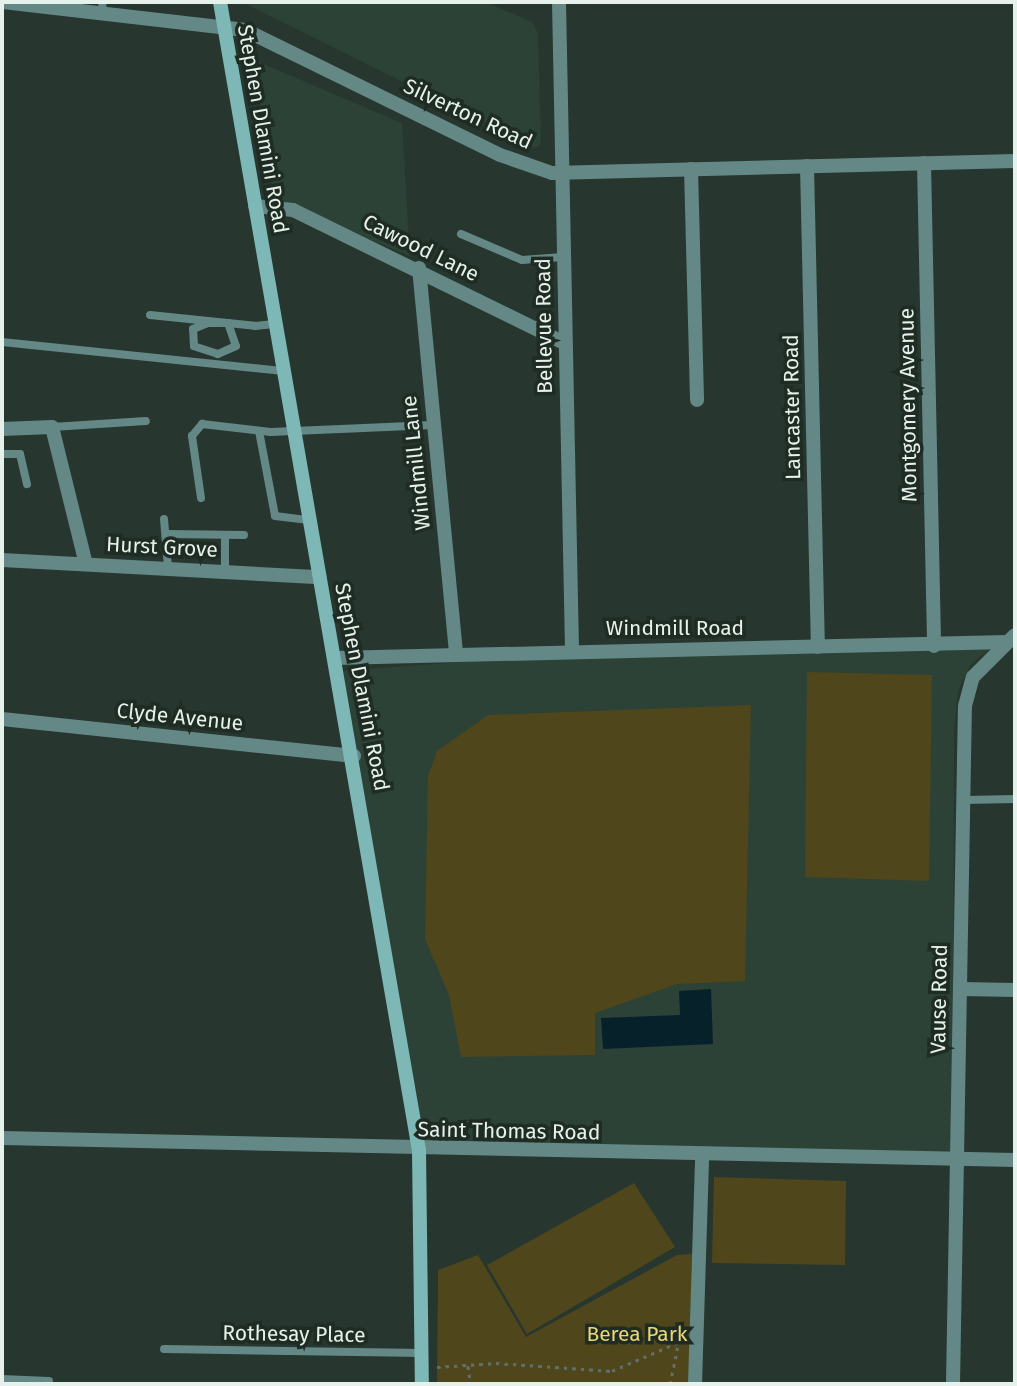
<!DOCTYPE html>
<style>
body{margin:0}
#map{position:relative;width:1017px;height:1386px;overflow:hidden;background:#27362e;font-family:"Fira Sans",sans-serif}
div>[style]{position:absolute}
.built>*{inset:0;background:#2c4236}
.green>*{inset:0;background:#4f461b}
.water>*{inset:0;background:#07212a}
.path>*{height:2.5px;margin-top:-1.25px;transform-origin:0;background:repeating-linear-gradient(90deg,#626f68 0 3.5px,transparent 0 8.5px)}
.lane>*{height:8px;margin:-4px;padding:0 4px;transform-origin:4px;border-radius:4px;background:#648886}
.street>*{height:14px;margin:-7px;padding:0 7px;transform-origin:7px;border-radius:7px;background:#648886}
.secondary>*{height:14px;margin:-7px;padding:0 7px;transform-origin:7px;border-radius:7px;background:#7db8b6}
span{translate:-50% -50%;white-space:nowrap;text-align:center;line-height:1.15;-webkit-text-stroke:7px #1e2c24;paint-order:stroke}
.street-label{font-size:21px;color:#e7f1eb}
.park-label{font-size:21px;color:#ecd675}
.frame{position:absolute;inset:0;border:4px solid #e7f1eb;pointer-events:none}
</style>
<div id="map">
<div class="built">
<div style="clip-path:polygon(242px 2px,486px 2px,532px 22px,538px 33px,541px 143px,536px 148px)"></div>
<div style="clip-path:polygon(254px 60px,402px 123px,410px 256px,274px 200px)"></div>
<div style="clip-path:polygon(994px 646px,971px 664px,958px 690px,954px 732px,953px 1152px,423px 1145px,342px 671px,565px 654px)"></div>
</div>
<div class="green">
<div style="clip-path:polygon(807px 672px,932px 675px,929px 881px,805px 877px)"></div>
<div style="clip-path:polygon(751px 705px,745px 981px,677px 984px,595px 1013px,595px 1055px,461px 1057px,449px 995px,425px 939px,428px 776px,437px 751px,488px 715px)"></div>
<div style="clip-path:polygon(714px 1177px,846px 1181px,845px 1265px,712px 1263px)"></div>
<div style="clip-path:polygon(634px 1183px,675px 1247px,527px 1334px,487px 1265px)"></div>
<div style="clip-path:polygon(692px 1254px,689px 1384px,437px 1384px,438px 1270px,478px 1255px,526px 1337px,677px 1255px)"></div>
</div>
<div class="water">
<div style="clip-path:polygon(711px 989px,713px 1044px,603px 1049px,601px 1018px,680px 1015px,679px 991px)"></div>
</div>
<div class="path">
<div style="left:468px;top:1366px;width:18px;rotate:81deg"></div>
<div style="left:437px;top:1367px;width:59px;rotate:-3.9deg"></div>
<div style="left:496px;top:1363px;width:116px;rotate:3.9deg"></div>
<div style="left:612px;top:1371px;width:75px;rotate:-23.5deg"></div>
<div style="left:670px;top:1384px;width:41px;rotate:-78.7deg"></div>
</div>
<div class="lane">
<div style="left:102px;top:2px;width:10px;rotate:84deg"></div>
<div style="left:461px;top:234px;width:66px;rotate:23.1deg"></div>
<div style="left:522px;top:260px;width:41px;rotate:-4.2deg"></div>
<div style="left:150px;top:315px;width:78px;rotate:5.9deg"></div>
<div style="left:228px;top:323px;width:24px;rotate:71deg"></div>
<div style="left:236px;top:346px;width:20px;rotate:156deg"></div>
<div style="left:218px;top:354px;width:25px;rotate:-162deg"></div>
<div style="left:194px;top:346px;width:17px;rotate:-93deg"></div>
<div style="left:193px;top:329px;width:16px;rotate:-22deg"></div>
<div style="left:208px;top:323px;width:20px"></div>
<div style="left:228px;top:323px;width:27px;rotate:6deg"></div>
<div style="left:255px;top:326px;width:19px;rotate:-6deg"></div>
<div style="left:2px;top:342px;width:281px;rotate:5.9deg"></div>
<div style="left:52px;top:427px;width:94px;rotate:-3.7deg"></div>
<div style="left:259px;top:431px;width:86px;rotate:79.3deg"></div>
<div style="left:275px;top:516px;width:32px;rotate:7deg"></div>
<div style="left:2px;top:454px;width:18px"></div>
<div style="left:20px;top:454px;width:31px;rotate:77deg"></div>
<div style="left:201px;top:498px;width:63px;rotate:-98.3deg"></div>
<div style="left:192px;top:436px;width:16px;rotate:-50deg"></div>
<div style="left:202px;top:424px;width:69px;rotate:6.6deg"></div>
<div style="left:271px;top:432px;width:162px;rotate:-2.5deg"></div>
<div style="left:164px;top:519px;width:49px;rotate:85.3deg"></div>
<div style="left:168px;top:534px;width:76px;rotate:0.8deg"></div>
<div style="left:168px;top:545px;width:40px;rotate:7.1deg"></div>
<div style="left:225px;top:571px;width:36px;rotate:-90deg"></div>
<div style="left:965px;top:800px;width:50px;rotate:-1.1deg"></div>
<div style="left:164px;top:1349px;width:259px;rotate:0.9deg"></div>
<div style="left:2px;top:1379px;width:47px;rotate:2.4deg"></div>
</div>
<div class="street">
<div style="left:3px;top:2px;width:244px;rotate:6.6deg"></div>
<div style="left:245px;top:30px;width:284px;rotate:26.1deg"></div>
<div style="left:500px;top:155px;width:55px;rotate:19.1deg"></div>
<div style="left:552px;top:173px;width:463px;rotate:-1.5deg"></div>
<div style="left:559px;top:2px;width:648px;rotate:88.85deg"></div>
<div style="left:924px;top:163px;width:483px;rotate:88.8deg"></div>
<div style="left:807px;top:166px;width:481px;rotate:88.7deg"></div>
<div style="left:691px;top:169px;width:231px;rotate:88.5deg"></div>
<div style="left:255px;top:206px;width:38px;rotate:6deg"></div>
<div style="left:293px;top:210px;width:302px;rotate:26.1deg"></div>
<div style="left:419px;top:268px;width:387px;rotate:84.5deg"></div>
<div style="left:2px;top:429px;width:50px;rotate:-2.3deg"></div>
<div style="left:52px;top:427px;width:141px;rotate:76.1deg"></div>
<div style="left:2px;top:560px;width:318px;rotate:3.1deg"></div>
<div style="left:335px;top:658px;width:672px;rotate:-1.36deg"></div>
<div style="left:2px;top:719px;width:354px;rotate:6deg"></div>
<div style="left:961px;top:989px;width:54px;rotate:1.1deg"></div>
<div style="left:2px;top:1138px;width:1013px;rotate:1.24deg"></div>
<div style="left:695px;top:1384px;width:228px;rotate:-88.2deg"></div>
<div style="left:953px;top:1384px;width:678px;rotate:-88.99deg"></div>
<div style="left:965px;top:706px;width:30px;rotate:-75deg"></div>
<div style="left:973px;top:677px;width:59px;rotate:-45deg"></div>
</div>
<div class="secondary">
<div style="left:220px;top:2px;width:1165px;rotate:80.17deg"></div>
<div style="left:419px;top:1150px;width:234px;rotate:89.3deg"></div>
</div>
<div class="street-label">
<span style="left:468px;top:114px;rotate:25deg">Silverton Road</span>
<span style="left:263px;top:129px;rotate:80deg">Stephen Dlamini Road</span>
<span style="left:421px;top:248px;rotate:26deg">Cawood Lane</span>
<span style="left:544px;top:326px;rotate:-91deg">Bellevue Road</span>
<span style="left:908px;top:405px;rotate:-91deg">Montgomery Avenue</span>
<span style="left:792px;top:407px;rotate:-91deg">Lancaster Road</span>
<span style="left:416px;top:463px;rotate:-96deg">Windmill Lane</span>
<span style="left:162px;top:547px;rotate:3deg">Hurst Grove</span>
<span style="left:675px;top:628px">Windmill Road</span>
<span style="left:362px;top:687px;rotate:79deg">Stephen Dlamini Road</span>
<span style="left:180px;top:717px;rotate:6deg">Clyde Avenue</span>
<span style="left:939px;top:999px;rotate:-89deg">Vause Road</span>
<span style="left:509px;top:1131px;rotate:1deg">Saint Thomas Road</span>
<span style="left:294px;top:1334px;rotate:1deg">Rothesay Place</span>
</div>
<div class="park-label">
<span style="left:637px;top:1334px">Berea Park</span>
</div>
<div class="frame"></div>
</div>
